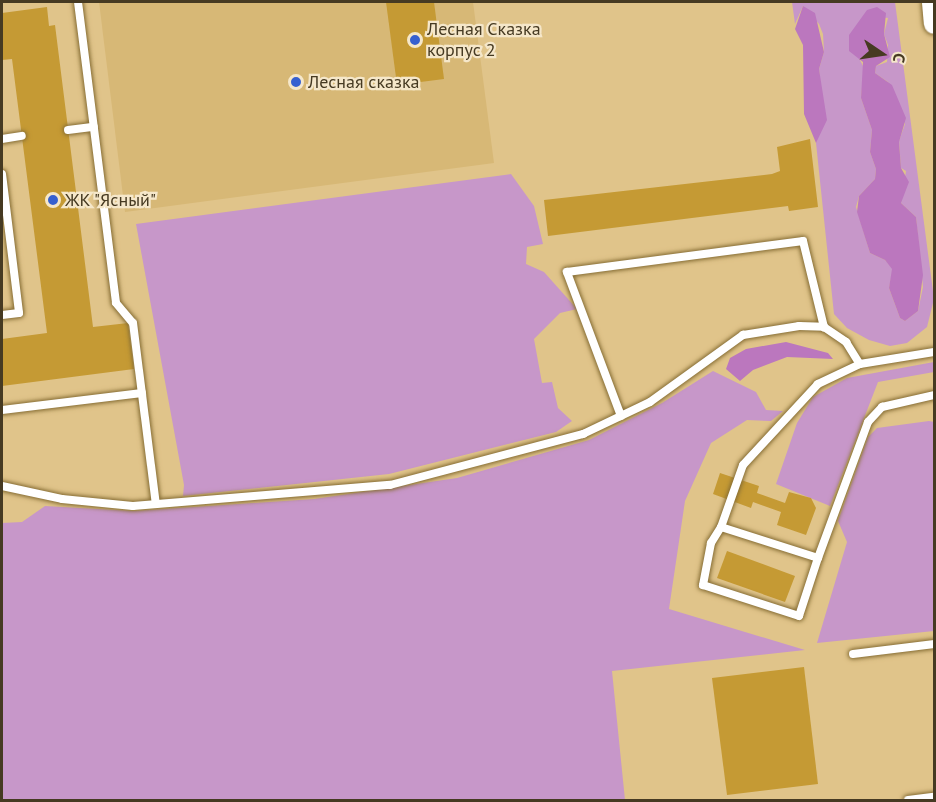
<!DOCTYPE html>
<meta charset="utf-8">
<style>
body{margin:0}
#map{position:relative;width:936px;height:802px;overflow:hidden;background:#e0c48a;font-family:"PT Sans",sans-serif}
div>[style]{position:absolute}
.built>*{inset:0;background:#d7b876}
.green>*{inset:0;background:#c797c9}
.forest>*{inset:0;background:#bb77be}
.building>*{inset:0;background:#c59a34}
.roads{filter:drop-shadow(0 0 2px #866d34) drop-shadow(0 0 2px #866d34)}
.service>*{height:8px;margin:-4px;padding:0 4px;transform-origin:4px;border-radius:4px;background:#fff}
.secondary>*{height:21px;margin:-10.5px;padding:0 10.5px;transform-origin:10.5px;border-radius:10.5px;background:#fff}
.dots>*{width:16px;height:16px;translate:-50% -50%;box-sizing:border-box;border:3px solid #f5e7ca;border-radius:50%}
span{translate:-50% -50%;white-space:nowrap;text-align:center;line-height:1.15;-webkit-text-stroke:4.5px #f5e7ca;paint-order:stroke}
.poi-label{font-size:18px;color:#463a22}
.left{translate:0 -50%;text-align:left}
.frame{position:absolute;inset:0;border:3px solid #463a22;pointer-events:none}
.north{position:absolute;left:852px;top:24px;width:60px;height:60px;-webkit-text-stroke:4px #f5e7ca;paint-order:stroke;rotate:103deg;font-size:16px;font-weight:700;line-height:24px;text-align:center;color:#463a22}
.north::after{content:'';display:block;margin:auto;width:21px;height:27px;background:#463a22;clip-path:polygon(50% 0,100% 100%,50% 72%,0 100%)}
</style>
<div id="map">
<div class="built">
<div style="clip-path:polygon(99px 2px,473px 2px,494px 163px,125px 212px)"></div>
</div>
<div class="green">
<div style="clip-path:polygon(evenodd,792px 2px,895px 2px,934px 299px,927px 327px,907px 343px,890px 346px,869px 340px,847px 328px,834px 314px,816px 143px,823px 109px,819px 69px,824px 52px,823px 34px,819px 24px,803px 6px,795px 24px,792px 2px,864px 15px,888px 18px,884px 34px,888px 45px,887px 62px,876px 66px,875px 73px,888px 82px,905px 124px,899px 141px,901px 168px,906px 171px,901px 203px,916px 217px,923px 287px,918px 311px,905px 321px,900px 318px,889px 288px,893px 269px,885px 260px,870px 253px,856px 207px,859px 196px,875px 179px,876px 169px,870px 152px,872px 130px,861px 98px,864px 68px,859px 58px,860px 25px,864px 15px)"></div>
<div style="clip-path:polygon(511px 174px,534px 206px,543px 244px,527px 247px,526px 264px,544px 272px,577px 309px,560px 313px,534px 339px,542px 383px,552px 382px,558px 408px,572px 421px,556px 432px,389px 474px,183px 496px,184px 485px,136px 224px)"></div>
<div style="clip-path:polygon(934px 362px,934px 372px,878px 382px,830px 506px,776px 484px,797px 423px,813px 397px,847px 378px)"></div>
<div style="clip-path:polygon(713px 371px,756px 392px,766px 410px,783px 411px,771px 421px,747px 420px,711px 443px,685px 501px,669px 609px,805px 650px,612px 671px,625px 800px,2px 800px,2px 523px,22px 522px,45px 506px,134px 511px,314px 499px,457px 478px,589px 440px,662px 403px)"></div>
<div style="clip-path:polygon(929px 421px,934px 422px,934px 631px,817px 643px,847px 542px,838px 521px,868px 437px,877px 428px)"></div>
</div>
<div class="forest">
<div style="clip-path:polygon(803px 6px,815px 13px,824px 52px,819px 69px,827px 120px,816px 143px,804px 114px,803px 45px,795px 29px)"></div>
<div style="clip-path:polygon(877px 7px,886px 13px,884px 34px,890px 57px,876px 66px,875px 73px,892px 85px,906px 118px,899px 142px,901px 168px,909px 182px,901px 203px,916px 217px,923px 275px,918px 311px,905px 321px,900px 318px,889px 288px,892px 269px,885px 260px,870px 253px,857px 212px,859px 196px,875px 179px,876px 169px,870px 152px,872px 130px,861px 98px,863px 62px,849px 51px,849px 35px,867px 10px)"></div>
<div style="clip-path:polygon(786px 342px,828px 353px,833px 359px,787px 357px,753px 370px,740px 381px,726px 369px,730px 358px,746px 349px)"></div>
</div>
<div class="building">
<div style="clip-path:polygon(386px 2px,434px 2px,444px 79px,397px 85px)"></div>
<div style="clip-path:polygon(47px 7px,49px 26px,55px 25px,93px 327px,128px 323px,134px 369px,2px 386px,2px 339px,47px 333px,12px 59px,2px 60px,2px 13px)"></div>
<div style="clip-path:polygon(810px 139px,818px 207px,789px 211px,788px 206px,548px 236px,544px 200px,772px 174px,780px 171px,777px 147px)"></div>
<div style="clip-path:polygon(720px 473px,759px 486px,757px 493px,785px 503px,789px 492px,811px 498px,816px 508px,806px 535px,777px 525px,781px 512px,753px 502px,751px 508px,713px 494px)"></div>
<div style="clip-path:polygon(727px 551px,795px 576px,785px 602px,717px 578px)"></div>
<div style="clip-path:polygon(804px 667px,818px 784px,727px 795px,712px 678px)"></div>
</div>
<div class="roads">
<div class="service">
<div style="left:78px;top:2px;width:303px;rotate:82.8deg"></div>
<div style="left:116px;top:303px;width:26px;rotate:50deg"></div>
<div style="left:133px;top:323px;width:182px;rotate:82.8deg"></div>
<div style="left:68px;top:130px;width:26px;rotate:-7deg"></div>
<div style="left:2px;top:139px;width:20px;rotate:-9deg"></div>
<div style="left:2px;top:174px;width:140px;rotate:83deg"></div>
<div style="left:19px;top:313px;width:17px;rotate:173deg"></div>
<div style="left:934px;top:352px;width:75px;rotate:170.8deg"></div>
<div style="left:860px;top:364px;width:47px;rotate:154.5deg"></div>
<div style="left:818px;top:384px;width:110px;rotate:132.8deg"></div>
<div style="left:743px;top:465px;width:66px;rotate:109.5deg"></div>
<div style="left:721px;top:527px;width:102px;rotate:17.7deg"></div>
<div style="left:818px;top:558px;width:145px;rotate:-69.8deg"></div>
<div style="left:868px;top:422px;width:21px;rotate:-47deg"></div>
<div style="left:882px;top:407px;width:53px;rotate:-13deg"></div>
<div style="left:2px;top:410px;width:141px;rotate:-6.9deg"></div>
<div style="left:621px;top:416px;width:154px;rotate:-110.6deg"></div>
<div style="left:567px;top:272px;width:238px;rotate:-7.5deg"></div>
<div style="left:803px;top:241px;width:89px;rotate:76.3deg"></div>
<div style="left:824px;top:327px;width:27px;rotate:34deg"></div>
<div style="left:846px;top:342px;width:26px;rotate:58deg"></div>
<div style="left:2px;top:486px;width:61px;rotate:12.2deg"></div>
<div style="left:62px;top:499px;width:71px;rotate:5.6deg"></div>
<div style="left:133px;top:506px;width:258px;rotate:-4.7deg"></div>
<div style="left:390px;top:485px;width:200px;rotate:-14.8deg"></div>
<div style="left:583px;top:434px;width:74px;rotate:-25.5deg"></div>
<div style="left:650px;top:402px;width:115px;rotate:-35.8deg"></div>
<div style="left:743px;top:335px;width:57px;rotate:-9.1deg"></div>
<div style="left:799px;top:326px;width:25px;rotate:2deg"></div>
<div style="left:721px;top:527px;width:19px;rotate:122deg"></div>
<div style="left:711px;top:543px;width:43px;rotate:100.8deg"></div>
<div style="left:703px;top:585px;width:101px;rotate:17.9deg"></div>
<div style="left:799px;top:616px;width:61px;rotate:-71.9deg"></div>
<div style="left:853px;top:654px;width:82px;rotate:-7deg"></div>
<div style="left:908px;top:800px;width:26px;rotate:-7deg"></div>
</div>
<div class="secondary">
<div style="left:932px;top:2px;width:21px;rotate:85deg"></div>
</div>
</div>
<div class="dots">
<div style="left:415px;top:40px;background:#3660d0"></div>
<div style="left:296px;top:82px;background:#3660d0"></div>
<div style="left:53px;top:200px;background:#3660d0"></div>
</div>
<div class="poi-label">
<span class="left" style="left:427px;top:40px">Лесная Сказка<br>корпус 2</span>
<span class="left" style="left:308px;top:82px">Лесная сказка</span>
<span class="left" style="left:65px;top:200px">ЖК "Ясный"</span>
</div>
<div class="frame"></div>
<div class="north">С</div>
</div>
